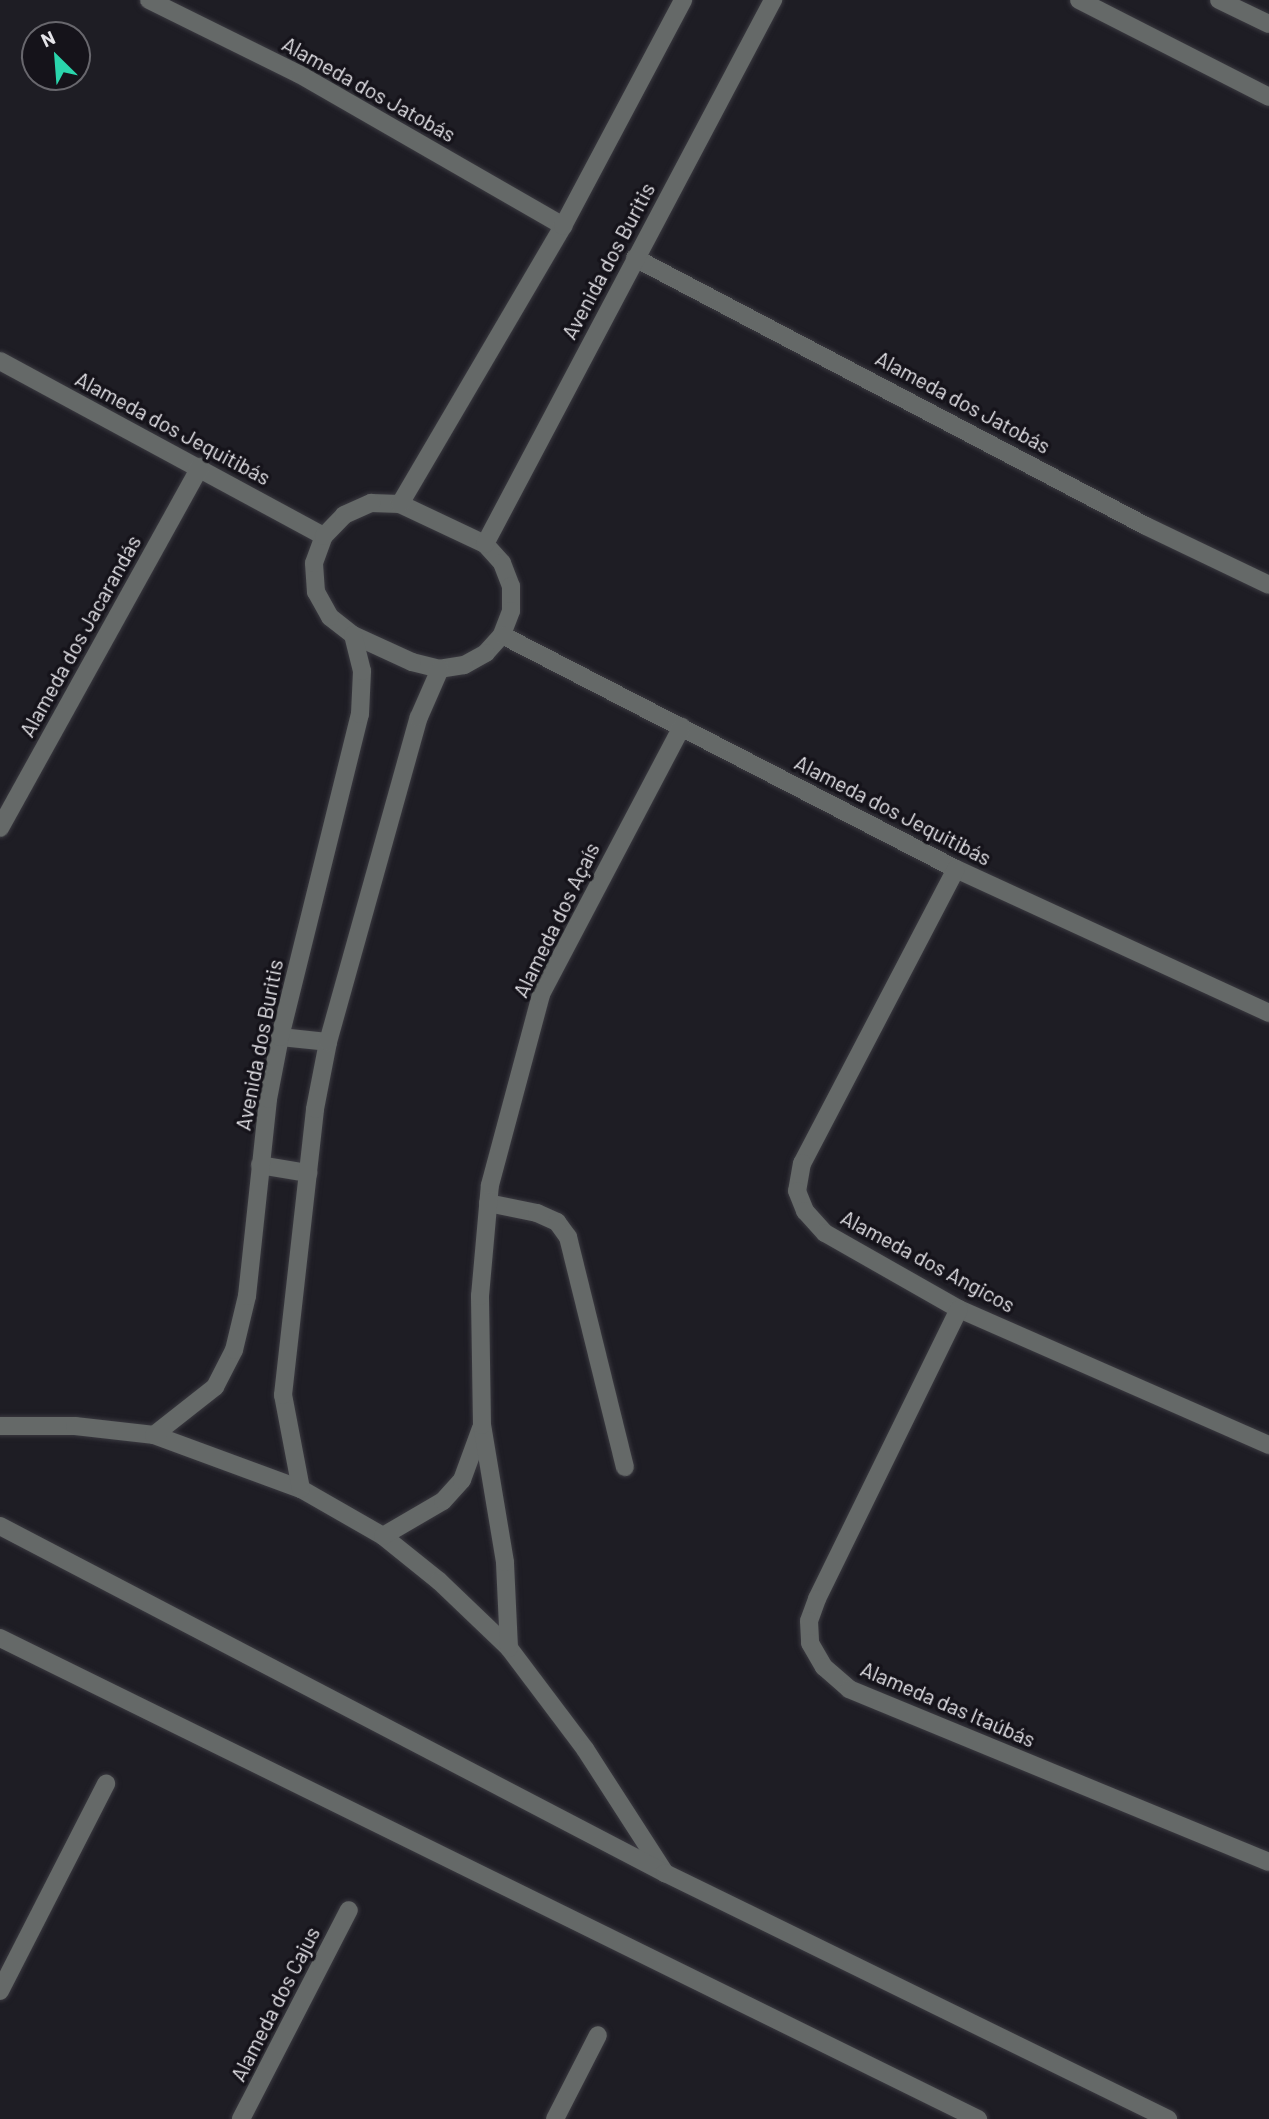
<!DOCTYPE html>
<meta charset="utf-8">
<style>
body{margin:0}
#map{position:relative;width:1269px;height:2119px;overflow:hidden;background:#1e1d24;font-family:Barlow,sans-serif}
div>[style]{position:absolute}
.roads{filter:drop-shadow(0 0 2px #3a3940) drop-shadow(0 0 2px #3a3940)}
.minor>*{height:18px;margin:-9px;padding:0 9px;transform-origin:9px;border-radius:9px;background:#656968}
span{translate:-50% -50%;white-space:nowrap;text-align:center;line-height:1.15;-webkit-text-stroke:7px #15131a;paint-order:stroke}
.street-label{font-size:21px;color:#e5e4e9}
.north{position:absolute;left:21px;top:21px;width:70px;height:70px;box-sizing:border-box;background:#15131a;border:2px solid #68676d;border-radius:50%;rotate:335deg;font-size:19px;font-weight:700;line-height:28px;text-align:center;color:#e5e4e9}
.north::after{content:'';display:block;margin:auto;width:24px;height:32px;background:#2ad5ac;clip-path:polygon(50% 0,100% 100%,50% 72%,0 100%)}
</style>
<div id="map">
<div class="roads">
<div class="minor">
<div style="left:149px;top:0;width:167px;rotate:26.3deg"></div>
<div style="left:299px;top:74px;width:305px;rotate:29.9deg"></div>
<div style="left:1079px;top:0;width:213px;rotate:27deg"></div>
<div style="left:1219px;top:0;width:55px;rotate:25.6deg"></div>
<div style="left:635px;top:258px;width:577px;rotate:27.68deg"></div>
<div style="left:1146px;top:526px;width:136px;rotate:25.6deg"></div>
<div style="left:0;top:361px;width:368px;rotate:28.4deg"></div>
<div style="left:371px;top:503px;width:29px;rotate:2deg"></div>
<div style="left:400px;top:504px;width:94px;rotate:25.2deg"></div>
<div style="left:485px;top:544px;width:25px;rotate:48deg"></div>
<div style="left:502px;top:563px;width:25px;rotate:69deg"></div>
<div style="left:511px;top:586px;width:25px;rotate:90deg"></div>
<div style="left:511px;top:611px;width:26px;rotate:111deg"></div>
<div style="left:502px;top:635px;width:24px;rotate:132deg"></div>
<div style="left:486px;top:653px;width:25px;rotate:151deg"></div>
<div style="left:464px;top:665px;width:24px;rotate:171deg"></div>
<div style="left:440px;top:669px;width:29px;rotate:-166deg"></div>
<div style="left:412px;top:662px;width:65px;rotate:-155.4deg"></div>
<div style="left:353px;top:635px;width:29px;rotate:-142deg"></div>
<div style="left:330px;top:617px;width:29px;rotate:-119deg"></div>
<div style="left:316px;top:592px;width:29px;rotate:-94deg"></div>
<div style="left:314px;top:563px;width:29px;rotate:-70deg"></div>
<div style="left:324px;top:536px;width:29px;rotate:-46deg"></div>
<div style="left:344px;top:515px;width:30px;rotate:-24deg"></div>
<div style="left:400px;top:504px;width:322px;rotate:-59.6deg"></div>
<div style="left:563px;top:226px;width:256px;rotate:-62deg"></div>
<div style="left:485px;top:544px;width:616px;rotate:-62.1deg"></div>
<div style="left:502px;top:635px;width:511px;rotate:27.27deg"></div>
<div style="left:956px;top:869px;width:345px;rotate:24.7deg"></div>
<div style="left:0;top:828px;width:413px;rotate:-61deg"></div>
<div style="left:956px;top:869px;width:332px;rotate:117.6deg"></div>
<div style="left:802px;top:1163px;width:28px;rotate:100deg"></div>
<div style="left:797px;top:1191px;width:22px;rotate:68deg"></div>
<div style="left:805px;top:1211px;width:30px;rotate:48deg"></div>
<div style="left:825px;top:1233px;width:154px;rotate:29.6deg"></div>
<div style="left:959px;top:1309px;width:339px;rotate:23.7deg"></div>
<div style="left:280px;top:1037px;width:48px;rotate:5.9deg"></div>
<div style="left:260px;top:1165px;width:49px;rotate:9.5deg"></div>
<div style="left:488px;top:1203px;width:50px;rotate:11.5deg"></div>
<div style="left:537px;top:1213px;width:22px;rotate:24deg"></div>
<div style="left:557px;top:1222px;width:19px;rotate:54deg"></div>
<div style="left:568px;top:1237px;width:237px;rotate:76.1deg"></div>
<div style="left:959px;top:1309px;width:323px;rotate:116.1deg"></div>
<div style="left:817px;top:1599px;width:23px;rotate:110deg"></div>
<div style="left:809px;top:1621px;width:22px;rotate:87deg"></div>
<div style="left:810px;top:1643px;width:28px;rotate:60deg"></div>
<div style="left:824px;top:1667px;width:33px;rotate:41deg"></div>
<div style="left:849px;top:1689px;width:454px;rotate:22.4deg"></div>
<div style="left:0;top:1426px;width:75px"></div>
<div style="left:75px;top:1426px;width:80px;rotate:6.5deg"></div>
<div style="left:154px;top:1435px;width:157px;rotate:20.2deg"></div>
<div style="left:301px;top:1489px;width:95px;rotate:29.8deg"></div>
<div style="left:383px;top:1536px;width:72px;rotate:38.8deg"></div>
<div style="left:439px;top:1581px;width:97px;rotate:43.7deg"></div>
<div style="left:509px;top:1648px;width:126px;rotate:53deg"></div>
<div style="left:585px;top:1749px;width:148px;rotate:57.2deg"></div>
<div style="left:154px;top:1435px;width:78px;rotate:-38.2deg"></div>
<div style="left:215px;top:1387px;width:42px;rotate:-62.8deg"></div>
<div style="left:234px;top:1350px;width:56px;rotate:-76.5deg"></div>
<div style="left:247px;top:1296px;width:198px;rotate:-83.9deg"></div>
<div style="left:268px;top:1099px;width:63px;rotate:-79deg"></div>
<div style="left:280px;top:1037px;width:333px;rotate:-76.1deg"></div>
<div style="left:360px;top:714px;width:43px;rotate:-87.3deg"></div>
<div style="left:362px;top:671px;width:37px;rotate:-104deg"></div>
<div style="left:301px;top:1489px;width:96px;rotate:-100.8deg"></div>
<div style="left:283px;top:1395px;width:288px;rotate:-83.6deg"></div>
<div style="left:315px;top:1109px;width:68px;rotate:-79deg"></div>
<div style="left:328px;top:1042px;width:337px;rotate:-74.4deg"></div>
<div style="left:419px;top:717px;width:52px;rotate:-66.4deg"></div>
<div style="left:0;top:1526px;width:750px;rotate:27.56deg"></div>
<div style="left:665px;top:1873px;width:560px;rotate:26.06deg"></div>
<div style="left:383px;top:1536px;width:69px;rotate:-30.3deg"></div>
<div style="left:443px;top:1501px;width:28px;rotate:-48deg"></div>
<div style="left:462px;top:1480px;width:55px;rotate:-69.9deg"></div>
<div style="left:0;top:1638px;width:1090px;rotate:26.19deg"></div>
<div style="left:509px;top:1648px;width:86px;rotate:-92.7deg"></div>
<div style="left:505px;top:1562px;width:139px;rotate:-99.5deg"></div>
<div style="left:482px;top:1425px;width:129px;rotate:-90.9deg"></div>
<div style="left:480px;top:1296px;width:111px;rotate:-84.9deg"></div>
<div style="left:490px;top:1185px;width:198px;rotate:-75deg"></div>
<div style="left:541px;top:994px;width:302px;rotate:-62.2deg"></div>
<div style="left:0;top:1991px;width:233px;rotate:-62.9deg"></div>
<div style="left:241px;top:2119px;width:235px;rotate:-62.7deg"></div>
<div style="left:555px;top:2119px;width:94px;rotate:-62.9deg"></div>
</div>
</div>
<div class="street-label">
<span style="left:369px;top:89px;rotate:29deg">Alameda dos Jatobás</span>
<span style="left:608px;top:261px;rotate:-62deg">Avenida dos Buritis</span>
<span style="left:963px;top:402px;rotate:28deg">Alameda dos Jatobás</span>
<span style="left:173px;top:428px;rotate:28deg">Alameda dos Jequitibás</span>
<span style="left:80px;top:636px;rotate:-61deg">Alameda dos Jacarandás</span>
<span style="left:893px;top:810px;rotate:27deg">Alameda dos Jequitibás</span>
<span style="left:556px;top:920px;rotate:-64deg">Alameda dos Açaís</span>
<span style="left:259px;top:1045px;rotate:-79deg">Avenida dos Buritis</span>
<span style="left:928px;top:1261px;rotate:28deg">Alameda dos Angicos</span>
<span style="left:948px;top:1704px;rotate:23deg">Alameda das Itaúbás</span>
<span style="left:275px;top:2004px;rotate:-63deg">Alameda dos Cajus</span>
</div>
<div class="north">N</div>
</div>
